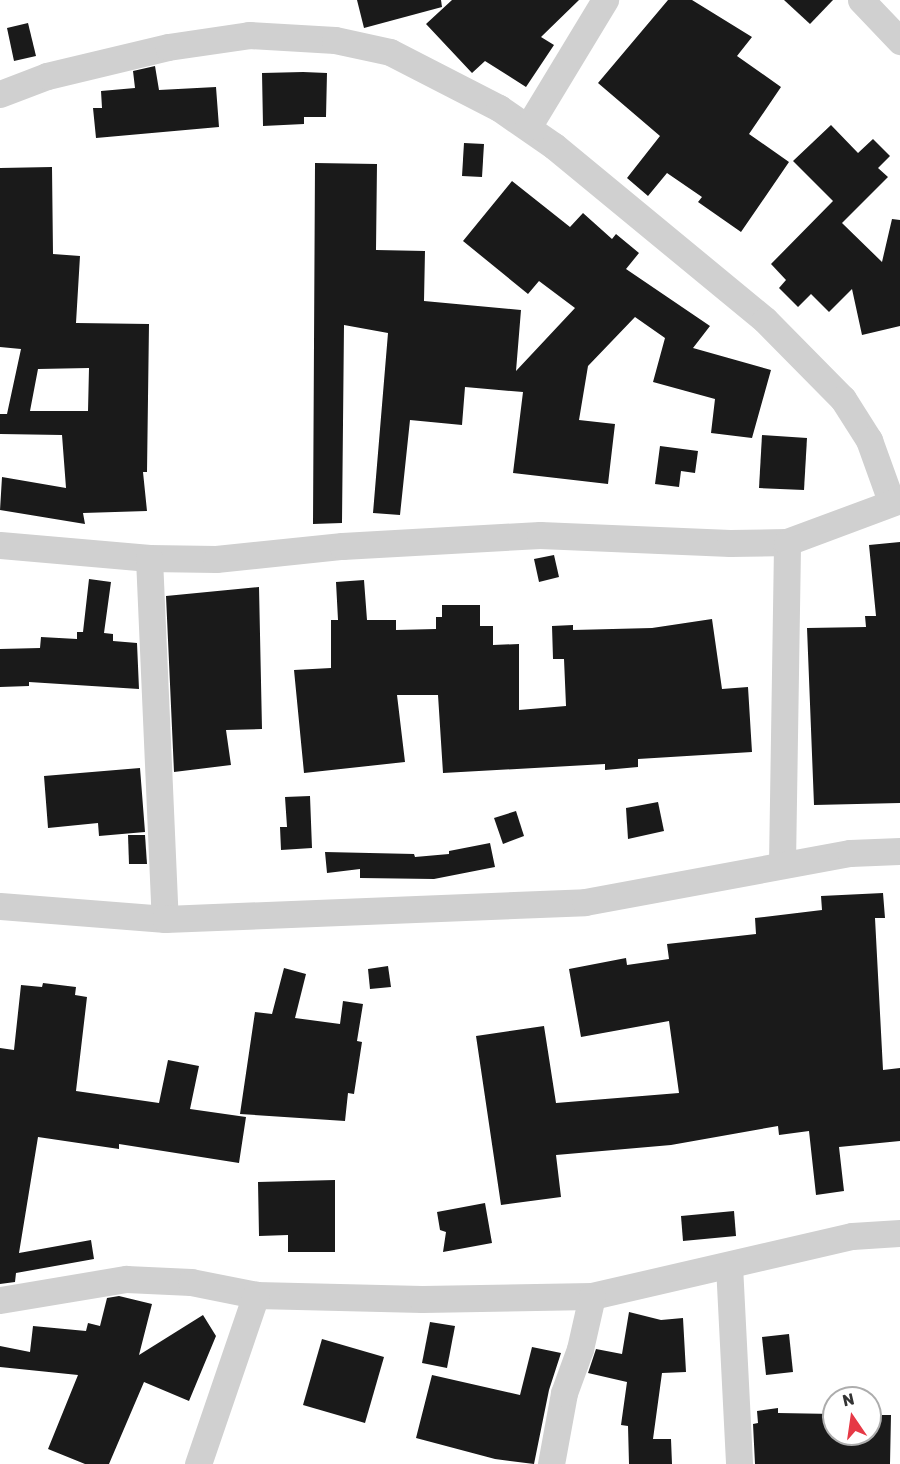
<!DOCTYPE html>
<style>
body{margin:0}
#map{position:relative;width:900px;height:1464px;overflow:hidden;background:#fff;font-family:Rubik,sans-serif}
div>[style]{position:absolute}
.building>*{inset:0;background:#1a1a1a}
.street>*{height:27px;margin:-13.5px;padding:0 13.5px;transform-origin:13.5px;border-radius:13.5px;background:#d0d0d0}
span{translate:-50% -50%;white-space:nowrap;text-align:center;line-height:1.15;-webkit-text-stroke:6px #fff;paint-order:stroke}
.north{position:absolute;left:822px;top:1386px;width:60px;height:60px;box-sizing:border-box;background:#fff;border:2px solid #adadad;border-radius:50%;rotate:347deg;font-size:16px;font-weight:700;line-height:24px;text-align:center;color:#333}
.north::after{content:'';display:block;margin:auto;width:21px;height:27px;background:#e63946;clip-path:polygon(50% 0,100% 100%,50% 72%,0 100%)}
</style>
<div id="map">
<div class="building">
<div style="clip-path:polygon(357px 0,441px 0,442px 7px,364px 28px)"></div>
<div style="clip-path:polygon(452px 0,579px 0,541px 37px,554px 45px,526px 87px,485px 61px,472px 73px,426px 24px)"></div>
<div style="clip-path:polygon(668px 0,692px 0,752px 37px,737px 56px,781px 87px,749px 134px,789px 162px,741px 232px,698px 202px,702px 197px,667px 173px,648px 196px,627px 178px,660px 136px,598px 83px)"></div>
<div style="clip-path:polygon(784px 0,833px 0,810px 24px)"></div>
<div style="clip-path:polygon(28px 23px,36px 56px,14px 61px,7px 28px)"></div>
<div style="clip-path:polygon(155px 66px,159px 90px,216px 87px,219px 127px,96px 138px,93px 108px,102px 108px,101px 91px,135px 88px,133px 71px)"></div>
<div style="clip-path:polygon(303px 72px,327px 73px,326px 117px,304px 117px,304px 124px,263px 126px,262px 73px)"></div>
<div style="clip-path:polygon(831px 125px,858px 153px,873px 139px,890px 156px,878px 168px,888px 177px,842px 223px,882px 262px,892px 219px,900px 220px,900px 326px,862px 335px,852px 289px,829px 312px,811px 294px,798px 307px,779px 288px,786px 280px,771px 264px,833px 201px,793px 161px)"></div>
<div style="clip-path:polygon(464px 143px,484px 144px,482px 177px,462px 176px)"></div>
<div style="clip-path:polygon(315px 163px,377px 164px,376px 250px,425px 251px,424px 301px,521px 310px,516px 371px,575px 308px,539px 281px,528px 294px,463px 241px,512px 181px,570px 227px,583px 213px,612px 239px,616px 234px,639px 253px,626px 269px,710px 326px,693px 348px,771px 370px,752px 438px,711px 433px,715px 399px,653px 382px,665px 338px,635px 317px,588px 366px,579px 420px,615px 424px,608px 484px,513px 473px,523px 392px,465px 387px,462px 425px,410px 420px,400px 515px,373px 513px,388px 333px,344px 325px,342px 523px,313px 524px)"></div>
<div style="clip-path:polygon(evenodd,52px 167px,53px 254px,80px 256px,76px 323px,149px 324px,147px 472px,143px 472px,147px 511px,83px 513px,85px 524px,0 510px,2px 477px,66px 488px,62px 435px,0 434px,0 414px,7px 414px,21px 349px,0 347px,0 168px,52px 167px,89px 368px,88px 411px,30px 411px,38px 369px,89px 368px)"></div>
<div style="clip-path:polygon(762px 435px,807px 438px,804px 490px,759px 488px)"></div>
<div style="clip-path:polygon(660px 446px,698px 451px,695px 473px,681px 471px,679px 487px,655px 484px)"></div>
<div style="clip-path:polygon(900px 542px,900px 803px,814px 805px,807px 628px,866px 627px,865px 616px,876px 616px,869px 545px)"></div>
<div style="clip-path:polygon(554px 555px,559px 577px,539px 582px,534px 559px)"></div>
<div style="clip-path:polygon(89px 579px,111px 582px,104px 633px,113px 634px,113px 641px,137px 643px,139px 689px,29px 682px,29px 686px,0 687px,0 649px,40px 648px,41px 637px,77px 639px,77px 632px,83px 632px)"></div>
<div style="clip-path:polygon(364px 580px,367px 620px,396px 620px,396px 630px,436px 629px,436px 617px,442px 617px,442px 605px,480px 605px,480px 626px,493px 626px,493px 645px,519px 644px,519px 710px,566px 706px,564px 659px,553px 659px,552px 626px,573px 625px,573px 630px,652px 628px,712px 619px,722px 689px,748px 687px,752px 752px,638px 759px,638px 767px,605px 770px,605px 764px,443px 773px,438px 695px,397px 695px,405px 762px,304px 773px,294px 670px,331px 668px,331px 620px,338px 620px,336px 582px)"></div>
<div style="clip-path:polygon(259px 587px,262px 729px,226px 730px,231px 765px,174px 772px,166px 596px)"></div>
<div style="clip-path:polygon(140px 768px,145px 832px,99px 836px,98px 823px,48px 828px,44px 776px)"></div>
<div style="clip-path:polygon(310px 796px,312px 848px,281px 850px,280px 827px,287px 827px,285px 797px)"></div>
<div style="clip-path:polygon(658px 802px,664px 831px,628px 839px,626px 808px)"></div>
<div style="clip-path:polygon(516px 811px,524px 836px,503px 844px,494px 818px)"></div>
<div style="clip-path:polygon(128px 835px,145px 835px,147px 864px,129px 864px)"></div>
<div style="clip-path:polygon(490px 843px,495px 867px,434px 879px,360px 878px,360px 869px,327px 873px,325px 852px,414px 854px,415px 857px,449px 854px,449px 851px)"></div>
<div style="clip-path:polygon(883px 893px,885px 918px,875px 918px,883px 1070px,900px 1068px,900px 1141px,839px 1147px,844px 1191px,816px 1195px,809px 1131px,779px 1135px,778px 1126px,671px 1145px,556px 1155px,561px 1197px,501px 1205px,476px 1036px,544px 1026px,556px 1103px,679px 1093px,669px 1021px,581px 1037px,569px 969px,626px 958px,627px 965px,669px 959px,667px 944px,756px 934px,755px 918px,822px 910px,821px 896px)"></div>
<div style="clip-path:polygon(388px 966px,391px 987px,370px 989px,368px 969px)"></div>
<div style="clip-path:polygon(284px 968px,306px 974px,295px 1018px,340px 1024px,343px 1001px,363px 1004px,357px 1041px,362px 1042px,354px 1094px,348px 1093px,345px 1121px,240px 1114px,255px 1012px,272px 1014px)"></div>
<div style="clip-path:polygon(43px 983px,76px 987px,75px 995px,87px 997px,76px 1091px,159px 1103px,168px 1060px,199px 1066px,190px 1109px,246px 1117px,239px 1163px,119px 1144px,119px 1149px,38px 1137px,19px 1253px,91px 1240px,94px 1259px,16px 1273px,15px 1282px,0 1284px,0 1048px,14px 1050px,21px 985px,42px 987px)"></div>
<div style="clip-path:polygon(335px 1180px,335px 1252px,288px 1252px,288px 1235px,259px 1236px,258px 1182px)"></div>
<div style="clip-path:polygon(485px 1203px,492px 1243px,443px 1252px,446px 1232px,440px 1230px,437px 1212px)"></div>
<div style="clip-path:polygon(734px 1211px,736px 1236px,683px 1241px,681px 1216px)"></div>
<div style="clip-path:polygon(119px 1296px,152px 1304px,139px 1355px,203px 1315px,216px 1336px,189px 1401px,144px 1382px,109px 1464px,85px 1464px,48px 1449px,78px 1375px,0 1367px,0 1346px,30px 1352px,33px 1326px,86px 1331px,88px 1323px,100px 1326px,107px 1298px)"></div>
<div style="clip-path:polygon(629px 1312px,661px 1320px,683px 1318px,686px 1372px,662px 1373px,653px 1439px,671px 1439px,672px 1464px,629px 1464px,628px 1426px,621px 1425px,627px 1382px,588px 1373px,596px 1349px,622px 1354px)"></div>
<div style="clip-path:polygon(430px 1322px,455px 1326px,447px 1368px,422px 1363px)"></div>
<div style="clip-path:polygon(789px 1334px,793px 1372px,766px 1375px,762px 1337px)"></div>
<div style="clip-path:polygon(322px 1339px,384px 1357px,365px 1423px,303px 1405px)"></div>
<div style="clip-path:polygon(532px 1347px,561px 1353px,549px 1390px,534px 1464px,495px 1459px,416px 1438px,432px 1375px,520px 1395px)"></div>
<div style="clip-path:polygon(778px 1408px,778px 1413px,834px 1414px,834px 1434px,870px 1434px,870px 1415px,891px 1415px,890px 1464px,755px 1464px,753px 1424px,758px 1423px,757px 1411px)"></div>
</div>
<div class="street">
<div style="left:861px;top:0;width:57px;rotate:46.4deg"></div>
<div style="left:0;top:94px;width:50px;rotate:-21deg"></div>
<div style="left:47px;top:76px;width:124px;rotate:-13.5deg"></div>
<div style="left:168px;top:47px;width:82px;rotate:-8.4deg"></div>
<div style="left:249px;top:35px;width:86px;rotate:3.3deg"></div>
<div style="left:335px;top:40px;width:56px;rotate:12.3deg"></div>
<div style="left:390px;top:52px;width:123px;rotate:27.2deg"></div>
<div style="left:499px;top:108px;width:67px;rotate:34.6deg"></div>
<div style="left:554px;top:146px;width:273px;rotate:39.5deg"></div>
<div style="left:765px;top:320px;width:111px;rotate:45.4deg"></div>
<div style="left:843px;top:399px;width:49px;rotate:57.6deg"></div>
<div style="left:869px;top:440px;width:65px;rotate:70.2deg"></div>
<div style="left:528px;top:127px;width:149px;rotate:-58.8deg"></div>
<div style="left:0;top:545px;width:150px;rotate:5deg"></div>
<div style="left:149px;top:558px;width:67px;rotate:0.9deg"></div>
<div style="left:216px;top:559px;width:127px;rotate:-5.9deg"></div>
<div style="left:342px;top:546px;width:198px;rotate:-3.2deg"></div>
<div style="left:540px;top:535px;width:190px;rotate:2.4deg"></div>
<div style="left:730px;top:543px;width:57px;rotate:-1deg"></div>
<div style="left:149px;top:558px;width:361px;rotate:87.5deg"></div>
<div style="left:782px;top:864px;width:322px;rotate:-89.1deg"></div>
<div style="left:787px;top:542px;width:121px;rotate:-20.4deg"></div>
<div style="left:0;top:906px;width:166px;rotate:4.5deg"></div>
<div style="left:165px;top:919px;width:420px;rotate:-2.3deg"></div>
<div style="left:585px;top:902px;width:269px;rotate:-10.5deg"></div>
<div style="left:850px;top:853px;width:50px;rotate:-2.3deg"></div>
<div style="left:729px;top:1265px;width:199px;rotate:87.1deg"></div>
<div style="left:0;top:1300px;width:128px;rotate:-9.5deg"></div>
<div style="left:126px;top:1279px;width:65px;rotate:2.6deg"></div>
<div style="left:191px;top:1282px;width:66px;rotate:11.3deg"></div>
<div style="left:256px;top:1295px;width:166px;rotate:1.4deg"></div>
<div style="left:422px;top:1299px;width:170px;rotate:-1deg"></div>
<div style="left:592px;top:1296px;width:267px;rotate:-13deg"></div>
<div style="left:852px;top:1236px;width:48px;rotate:-3.6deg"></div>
<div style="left:198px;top:1464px;width:179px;rotate:-71.1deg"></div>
<div style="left:551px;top:1464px;width:72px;rotate:-79.6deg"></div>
<div style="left:564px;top:1393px;width:47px;rotate:-70deg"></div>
<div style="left:580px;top:1349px;width:54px;rotate:-77.2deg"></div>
</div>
<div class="north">N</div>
</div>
